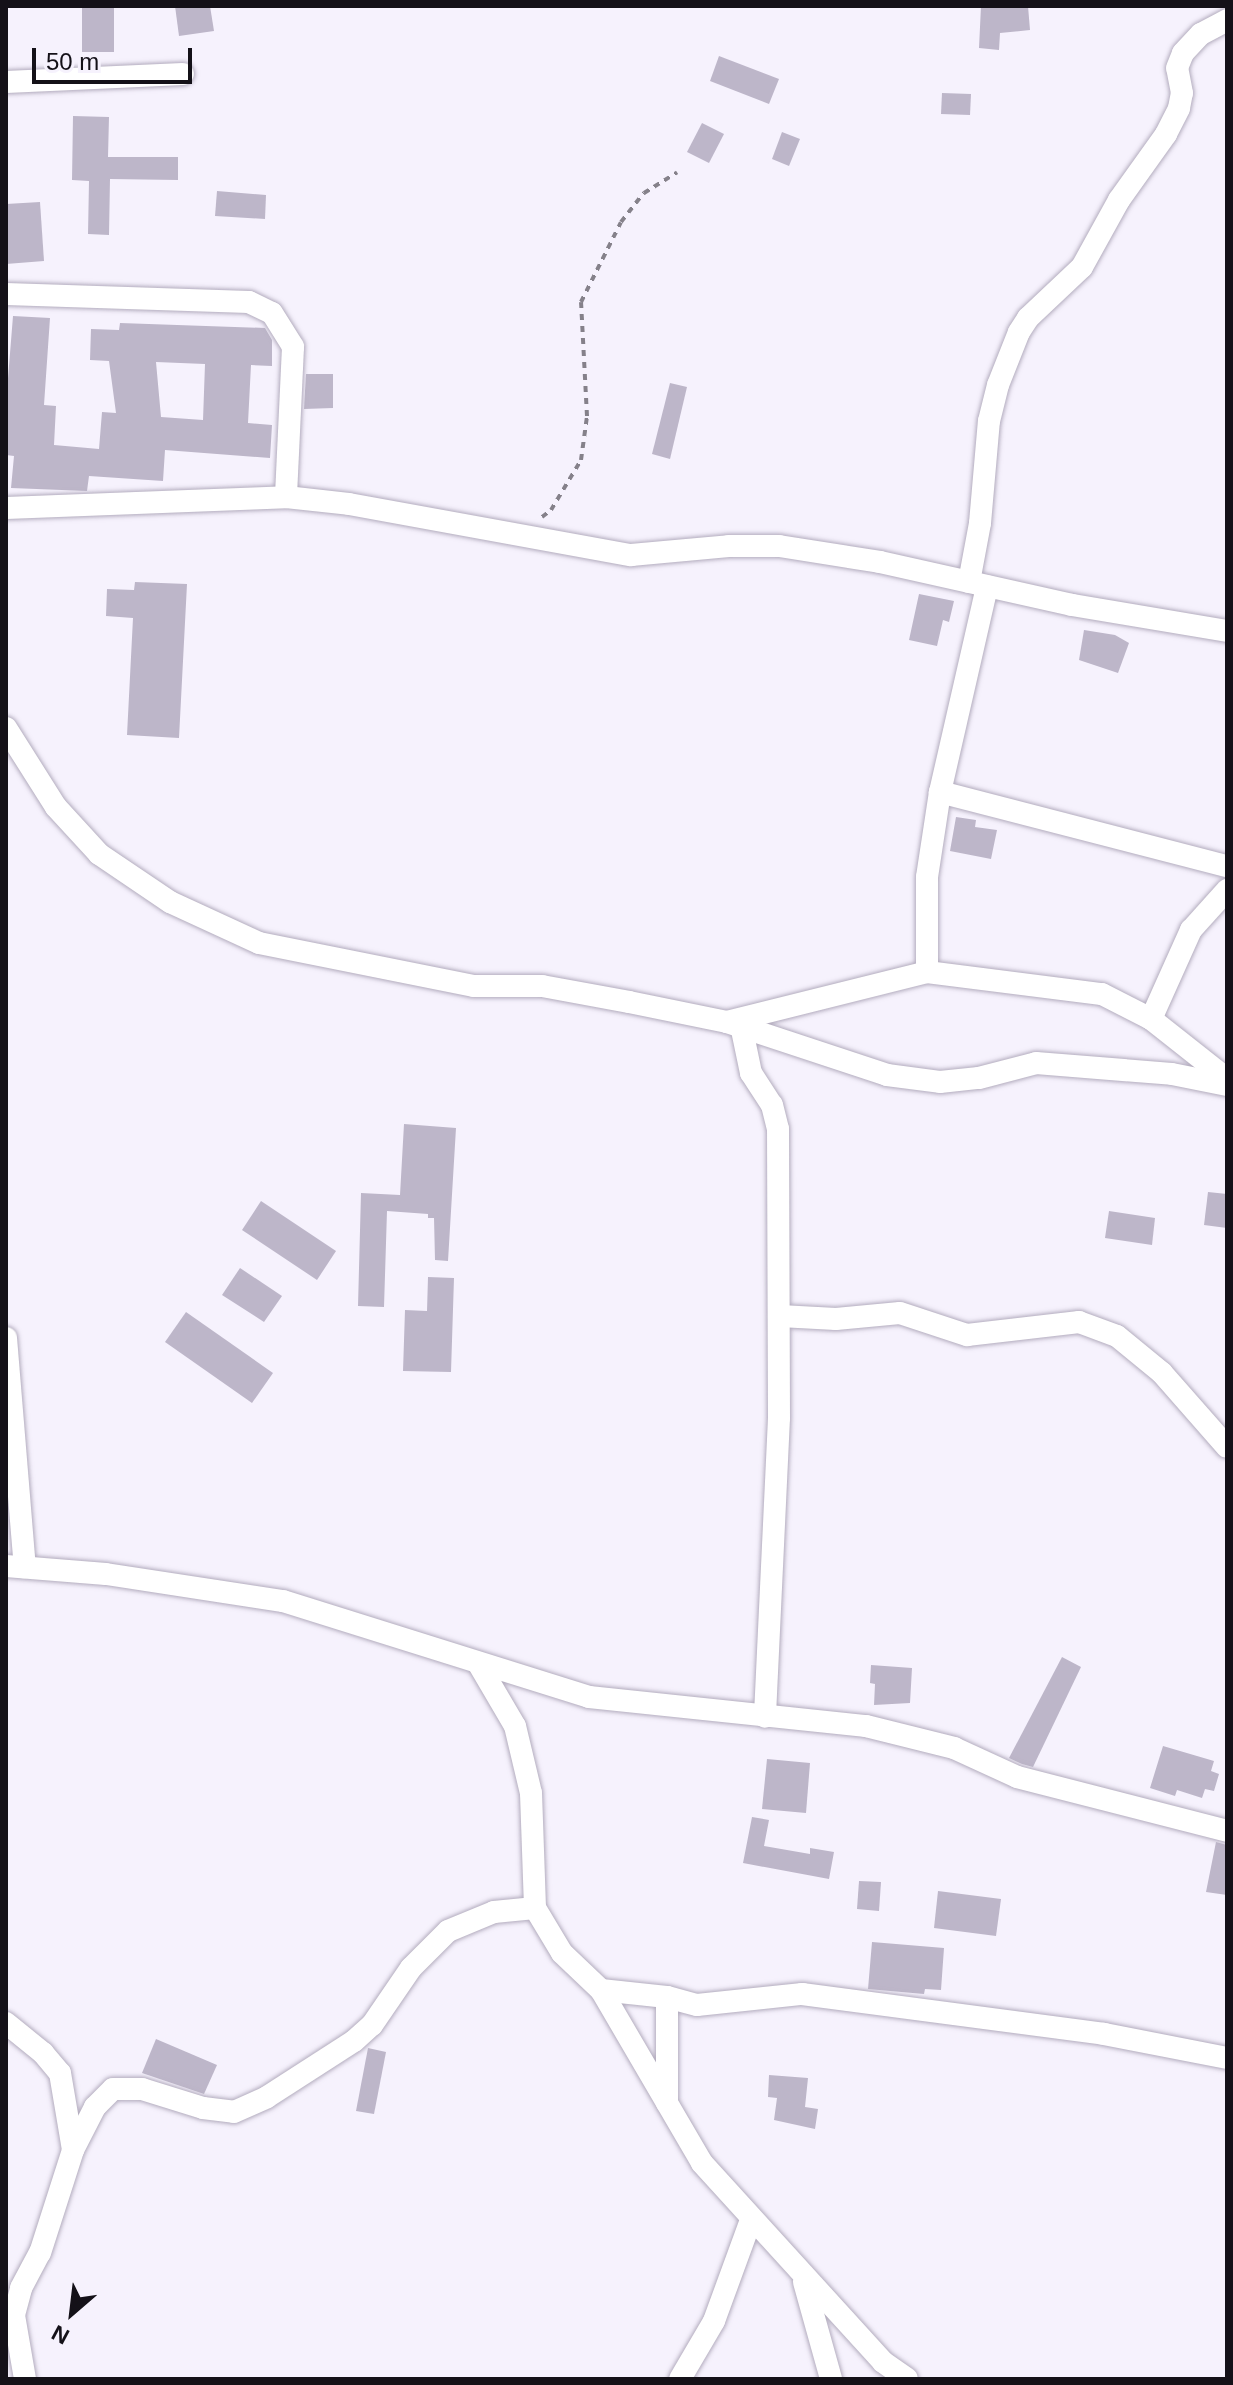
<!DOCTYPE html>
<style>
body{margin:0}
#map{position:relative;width:1233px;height:2385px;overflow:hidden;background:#f6f2fd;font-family:Arial,sans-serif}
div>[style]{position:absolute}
.building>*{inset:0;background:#bdb6c9}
.path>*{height:4px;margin-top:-2px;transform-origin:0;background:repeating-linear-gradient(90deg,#85818a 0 6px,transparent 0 12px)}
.roads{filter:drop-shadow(0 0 2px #b3acbe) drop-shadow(0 0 2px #b3acbe)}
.street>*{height:22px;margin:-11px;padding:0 11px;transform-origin:11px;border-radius:11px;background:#fff}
span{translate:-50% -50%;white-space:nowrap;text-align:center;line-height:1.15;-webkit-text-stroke:7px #f6f2fd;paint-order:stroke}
.frame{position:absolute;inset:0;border:8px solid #141118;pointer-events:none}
.north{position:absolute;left:32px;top:2273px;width:80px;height:80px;-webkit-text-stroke:6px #f6f2fd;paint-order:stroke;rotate:208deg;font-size:22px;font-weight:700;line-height:32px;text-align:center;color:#141118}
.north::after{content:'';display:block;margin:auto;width:28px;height:36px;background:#141118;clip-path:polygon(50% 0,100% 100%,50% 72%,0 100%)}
.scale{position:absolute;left:32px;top:48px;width:160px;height:36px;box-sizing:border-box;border:4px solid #141118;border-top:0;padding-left:10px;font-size:24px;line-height:28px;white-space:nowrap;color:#141118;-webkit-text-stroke:6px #f6f2fd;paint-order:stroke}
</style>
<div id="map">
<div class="building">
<div style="clip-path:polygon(82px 6px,114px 6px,114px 52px,82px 52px)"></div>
<div style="clip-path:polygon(175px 6px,210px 6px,214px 31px,179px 36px)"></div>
<div style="clip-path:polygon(981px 6px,1028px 6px,1030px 30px,1000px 33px,999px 50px,979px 48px)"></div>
<div style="clip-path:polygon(719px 56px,779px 79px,769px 104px,710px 81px)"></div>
<div style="clip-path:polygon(942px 93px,971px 94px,970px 115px,941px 114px)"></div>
<div style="clip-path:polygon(73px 116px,109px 117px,108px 157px,178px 157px,178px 180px,110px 179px,109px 235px,88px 234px,89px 181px,72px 180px)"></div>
<div style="clip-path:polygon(702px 123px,724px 134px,709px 163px,687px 152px)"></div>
<div style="clip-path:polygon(782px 132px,800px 139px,789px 166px,772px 159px)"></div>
<div style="clip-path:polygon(217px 191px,266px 195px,265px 219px,215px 216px)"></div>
<div style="clip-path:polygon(40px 202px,44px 261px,6px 264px,6px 204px)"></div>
<div style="clip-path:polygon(evenodd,13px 316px,50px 318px,44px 405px,56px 406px,54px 445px,99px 449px,102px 412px,116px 413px,109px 361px,90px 360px,91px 329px,119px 330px,120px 323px,265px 328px,272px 340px,272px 366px,251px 365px,248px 423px,272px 425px,270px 458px,165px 450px,163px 481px,89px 476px,87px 491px,11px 488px,14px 456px,6px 455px,6px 403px,13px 316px,156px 362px,205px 364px,203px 420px,161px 417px,156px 362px)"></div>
<div style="clip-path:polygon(306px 374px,333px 374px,333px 408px,304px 409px)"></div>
<div style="clip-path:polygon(670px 383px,687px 387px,670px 459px,652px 454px)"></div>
<div style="clip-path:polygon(135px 582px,187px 584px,179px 738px,127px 735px,133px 618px,106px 616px,107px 589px,134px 590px)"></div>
<div style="clip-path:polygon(919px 594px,954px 601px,949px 622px,943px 620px,937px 646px,909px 640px)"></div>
<div style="clip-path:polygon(1084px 630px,1115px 635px,1129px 643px,1118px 673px,1079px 660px)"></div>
<div style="clip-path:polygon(956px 817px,976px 820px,975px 827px,997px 830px,991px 859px,950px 851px)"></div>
<div style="clip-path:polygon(404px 1124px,456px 1128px,448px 1261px,435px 1260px,434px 1218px,428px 1218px,428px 1214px,387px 1211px,384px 1307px,358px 1306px,361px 1193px,400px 1195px)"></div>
<div style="clip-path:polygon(1208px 1192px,1227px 1194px,1227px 1228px,1204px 1225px)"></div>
<div style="clip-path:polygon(261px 1201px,336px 1251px,317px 1280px,242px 1230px)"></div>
<div style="clip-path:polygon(1109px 1211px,1155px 1218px,1152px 1245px,1105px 1238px)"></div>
<div style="clip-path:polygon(240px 1268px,282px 1296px,264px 1322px,222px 1295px)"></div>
<div style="clip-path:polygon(428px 1277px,454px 1278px,451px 1372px,403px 1371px,405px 1310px,427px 1311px)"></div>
<div style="clip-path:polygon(186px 1312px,273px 1373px,252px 1403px,165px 1342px)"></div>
<div style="clip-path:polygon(1062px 1657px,1081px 1667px,1033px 1767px,1022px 1764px,1009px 1758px)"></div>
<div style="clip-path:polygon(871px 1665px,912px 1668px,910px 1703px,874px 1705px,875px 1684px,870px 1683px)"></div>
<div style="clip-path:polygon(1163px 1746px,1214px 1761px,1211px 1771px,1219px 1774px,1214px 1791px,1205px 1789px,1202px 1798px,1177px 1790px,1175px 1796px,1150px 1788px)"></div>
<div style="clip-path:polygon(767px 1759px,810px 1763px,806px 1813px,762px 1809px)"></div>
<div style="clip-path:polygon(752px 1817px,769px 1820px,764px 1846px,810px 1854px,810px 1848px,834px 1852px,829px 1879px,743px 1863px)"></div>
<div style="clip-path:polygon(1216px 1842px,1227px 1845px,1227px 1895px,1206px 1892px)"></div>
<div style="clip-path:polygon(859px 1881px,881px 1882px,879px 1911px,857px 1909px)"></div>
<div style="clip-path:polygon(938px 1891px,1001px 1899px,996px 1936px,934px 1928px)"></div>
<div style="clip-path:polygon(872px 1942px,944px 1948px,941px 1990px,925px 1989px,924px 1994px,868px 1989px)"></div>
<div style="clip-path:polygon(156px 2039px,217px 2065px,204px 2094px,142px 2073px)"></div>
<div style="clip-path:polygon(368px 2048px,386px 2052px,374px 2114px,356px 2111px)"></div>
<div style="clip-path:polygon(769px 2075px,808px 2078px,805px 2107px,818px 2109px,815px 2129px,774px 2120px,777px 2098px,768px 2097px)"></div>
</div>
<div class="path">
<div style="left:542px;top:517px;width:11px;rotate:-38deg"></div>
<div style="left:551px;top:510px;width:58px;rotate:-59deg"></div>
<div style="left:581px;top:460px;width:44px;rotate:-82.2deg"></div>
<div style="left:587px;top:416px;width:114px;rotate:-93deg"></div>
<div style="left:581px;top:302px;width:89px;rotate:-63.4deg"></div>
<div style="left:621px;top:222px;width:37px;rotate:-52deg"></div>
<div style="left:644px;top:193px;width:39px;rotate:-32deg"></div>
</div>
<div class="roads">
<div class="street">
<div style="left:6px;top:82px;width:177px;rotate:-2.6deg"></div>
<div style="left:6px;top:294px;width:243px;rotate:1.9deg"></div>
<div style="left:249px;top:302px;width:25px;rotate:26deg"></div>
<div style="left:272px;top:313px;width:40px;rotate:58deg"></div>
<div style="left:293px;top:347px;width:150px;rotate:92.7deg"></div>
<div style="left:6px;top:508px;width:280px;rotate:-2.2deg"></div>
<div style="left:286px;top:497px;width:63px;rotate:6.3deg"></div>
<div style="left:349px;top:504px;width:287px;rotate:10.3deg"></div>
<div style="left:631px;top:555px;width:98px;rotate:-5.2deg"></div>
<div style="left:729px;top:546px;width:50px"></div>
<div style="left:779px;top:546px;width:102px;rotate:9deg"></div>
<div style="left:880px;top:562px;width:197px;rotate:12.6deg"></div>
<div style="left:1072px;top:605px;width:157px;rotate:9.5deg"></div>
<div style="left:969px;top:582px;width:60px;rotate:-79.4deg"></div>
<div style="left:980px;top:523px;width:102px;rotate:-85deg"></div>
<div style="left:989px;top:421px;width:37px;rotate:-76deg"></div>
<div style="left:998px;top:385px;width:57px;rotate:-68.4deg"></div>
<div style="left:1019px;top:332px;width:17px;rotate:-57deg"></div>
<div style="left:1028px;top:318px;width:74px;rotate:-43.4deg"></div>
<div style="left:1082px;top:267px;width:77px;rotate:-61.1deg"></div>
<div style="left:1119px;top:200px;width:81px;rotate:-54.5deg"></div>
<div style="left:1166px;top:134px;width:29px;rotate:-63deg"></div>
<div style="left:1179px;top:108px;width:15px;rotate:-79deg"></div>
<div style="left:1182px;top:93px;width:25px;rotate:-101deg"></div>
<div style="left:1177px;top:68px;width:16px;rotate:-68deg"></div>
<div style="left:1183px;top:53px;width:26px;rotate:-47deg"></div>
<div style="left:1201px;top:34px;width:30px;rotate:-28deg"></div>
<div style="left:6px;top:728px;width:93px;rotate:57.7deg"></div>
<div style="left:56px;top:807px;width:64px;rotate:47.5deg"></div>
<div style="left:99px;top:854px;width:86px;rotate:34.1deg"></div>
<div style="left:170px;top:902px;width:98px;rotate:24.7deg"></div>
<div style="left:259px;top:943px;width:219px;rotate:11.3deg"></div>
<div style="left:474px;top:986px;width:68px"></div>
<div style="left:542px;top:986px;width:88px;rotate:10.4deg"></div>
<div style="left:629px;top:1002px;width:100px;rotate:11.5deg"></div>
<div style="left:727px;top:1022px;width:169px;rotate:18.3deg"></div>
<div style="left:887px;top:1075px;width:53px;rotate:7.5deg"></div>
<div style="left:940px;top:1082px;width:39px;rotate:-6deg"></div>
<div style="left:979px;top:1078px;width:59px;rotate:-14.7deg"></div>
<div style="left:1036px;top:1063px;width:136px;rotate:4.6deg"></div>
<div style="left:1172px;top:1074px;width:56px;rotate:11.3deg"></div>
<div style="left:940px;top:792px;width:296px;rotate:14.5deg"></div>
<div style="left:927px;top:972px;width:95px;rotate:-90deg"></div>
<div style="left:927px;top:877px;width:86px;rotate:-81.3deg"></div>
<div style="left:940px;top:792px;width:211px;rotate:-77.1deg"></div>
<div style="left:1151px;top:1019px;width:98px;rotate:-65.8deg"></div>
<div style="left:1191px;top:930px;width:54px;rotate:-48deg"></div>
<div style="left:727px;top:1022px;width:206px;rotate:-14deg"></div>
<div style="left:927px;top:972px;width:176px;rotate:7.2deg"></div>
<div style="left:1102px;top:994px;width:55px;rotate:27deg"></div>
<div style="left:1151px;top:1019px;width:97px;rotate:38.3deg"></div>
<div style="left:742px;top:1030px;width:44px;rotate:78.2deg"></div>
<div style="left:751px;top:1073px;width:38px;rotate:57deg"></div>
<div style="left:772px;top:1105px;width:25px;rotate:76deg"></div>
<div style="left:778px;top:1129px;width:289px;rotate:89.8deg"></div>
<div style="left:779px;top:1418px;width:299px;rotate:92.7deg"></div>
<div style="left:780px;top:1316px;width:56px;rotate:3.1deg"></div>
<div style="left:836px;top:1319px;width:64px;rotate:-5.4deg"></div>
<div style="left:900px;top:1313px;width:71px;rotate:18.2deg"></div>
<div style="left:967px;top:1335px;width:113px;rotate:-6.6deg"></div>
<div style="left:1079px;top:1322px;width:40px;rotate:20.2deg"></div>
<div style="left:1117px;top:1336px;width:58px;rotate:39.4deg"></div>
<div style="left:1162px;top:1373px;width:98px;rotate:48.7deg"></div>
<div style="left:6px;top:1338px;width:230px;rotate:85.3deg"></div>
<div style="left:6px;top:1566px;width:100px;rotate:4.6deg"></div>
<div style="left:106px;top:1574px;width:179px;rotate:8.7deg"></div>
<div style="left:283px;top:1601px;width:321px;rotate:17.4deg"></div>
<div style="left:589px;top:1697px;width:279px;rotate:6deg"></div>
<div style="left:866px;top:1726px;width:91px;rotate:14deg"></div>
<div style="left:954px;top:1748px;width:69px;rotate:24.7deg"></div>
<div style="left:1017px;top:1777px;width:217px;rotate:14.4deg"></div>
<div style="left:478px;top:1663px;width:73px;rotate:59.6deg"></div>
<div style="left:515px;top:1726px;width:69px;rotate:76.6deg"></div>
<div style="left:531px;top:1793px;width:115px;rotate:88deg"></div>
<div style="left:535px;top:1908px;width:52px;rotate:59deg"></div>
<div style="left:562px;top:1953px;width:54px;rotate:43.5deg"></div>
<div style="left:601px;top:1990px;width:200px;rotate:59.7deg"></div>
<div style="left:702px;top:2163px;width:269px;rotate:47.7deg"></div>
<div style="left:883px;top:2362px;width:29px;rotate:35deg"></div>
<div style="left:601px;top:1990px;width:66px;rotate:6.1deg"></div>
<div style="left:667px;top:1997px;width:31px;rotate:15deg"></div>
<div style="left:697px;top:2005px;width:106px;rotate:-6deg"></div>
<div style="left:802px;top:1994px;width:305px;rotate:7.5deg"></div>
<div style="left:1104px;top:2034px;width:125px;rotate:11deg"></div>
<div style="left:6px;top:2023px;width:48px;rotate:39deg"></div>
<div style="left:43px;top:2053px;width:26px;rotate:50deg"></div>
<div style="left:60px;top:2073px;width:78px;rotate:80.4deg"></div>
<div style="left:667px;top:2103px;width:106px;rotate:-90deg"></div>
<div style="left:804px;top:2282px;width:101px;rotate:74.4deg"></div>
<div style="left:25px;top:2379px;width:65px;rotate:-99.8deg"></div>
<div style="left:14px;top:2315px;width:28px;rotate:-75deg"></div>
<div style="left:21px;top:2288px;width:40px;rotate:-62deg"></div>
<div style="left:40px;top:2253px;width:108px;rotate:-72.2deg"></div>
<div style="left:73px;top:2150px;width:48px;rotate:-62.9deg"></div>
<div style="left:95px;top:2107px;width:25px;rotate:-45deg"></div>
<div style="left:113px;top:2089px;width:29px"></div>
<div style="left:142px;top:2089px;width:64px;rotate:17.3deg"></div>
<div style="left:203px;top:2108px;width:31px;rotate:7deg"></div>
<div style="left:234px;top:2112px;width:36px;rotate:-24deg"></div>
<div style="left:267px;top:2097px;width:103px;rotate:-32.8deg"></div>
<div style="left:354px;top:2041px;width:24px;rotate:-42deg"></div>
<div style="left:372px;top:2025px;width:69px;rotate:-55.6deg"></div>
<div style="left:411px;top:1968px;width:52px;rotate:-45deg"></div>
<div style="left:448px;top:1931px;width:50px;rotate:-22.4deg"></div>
<div style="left:494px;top:1912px;width:41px;rotate:-5.6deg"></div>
<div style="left:680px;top:2379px;width:67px;rotate:-59.6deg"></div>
<div style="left:714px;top:2321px;width:108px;rotate:-69.9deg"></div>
</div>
</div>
<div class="frame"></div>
<div class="north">N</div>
<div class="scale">50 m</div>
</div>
